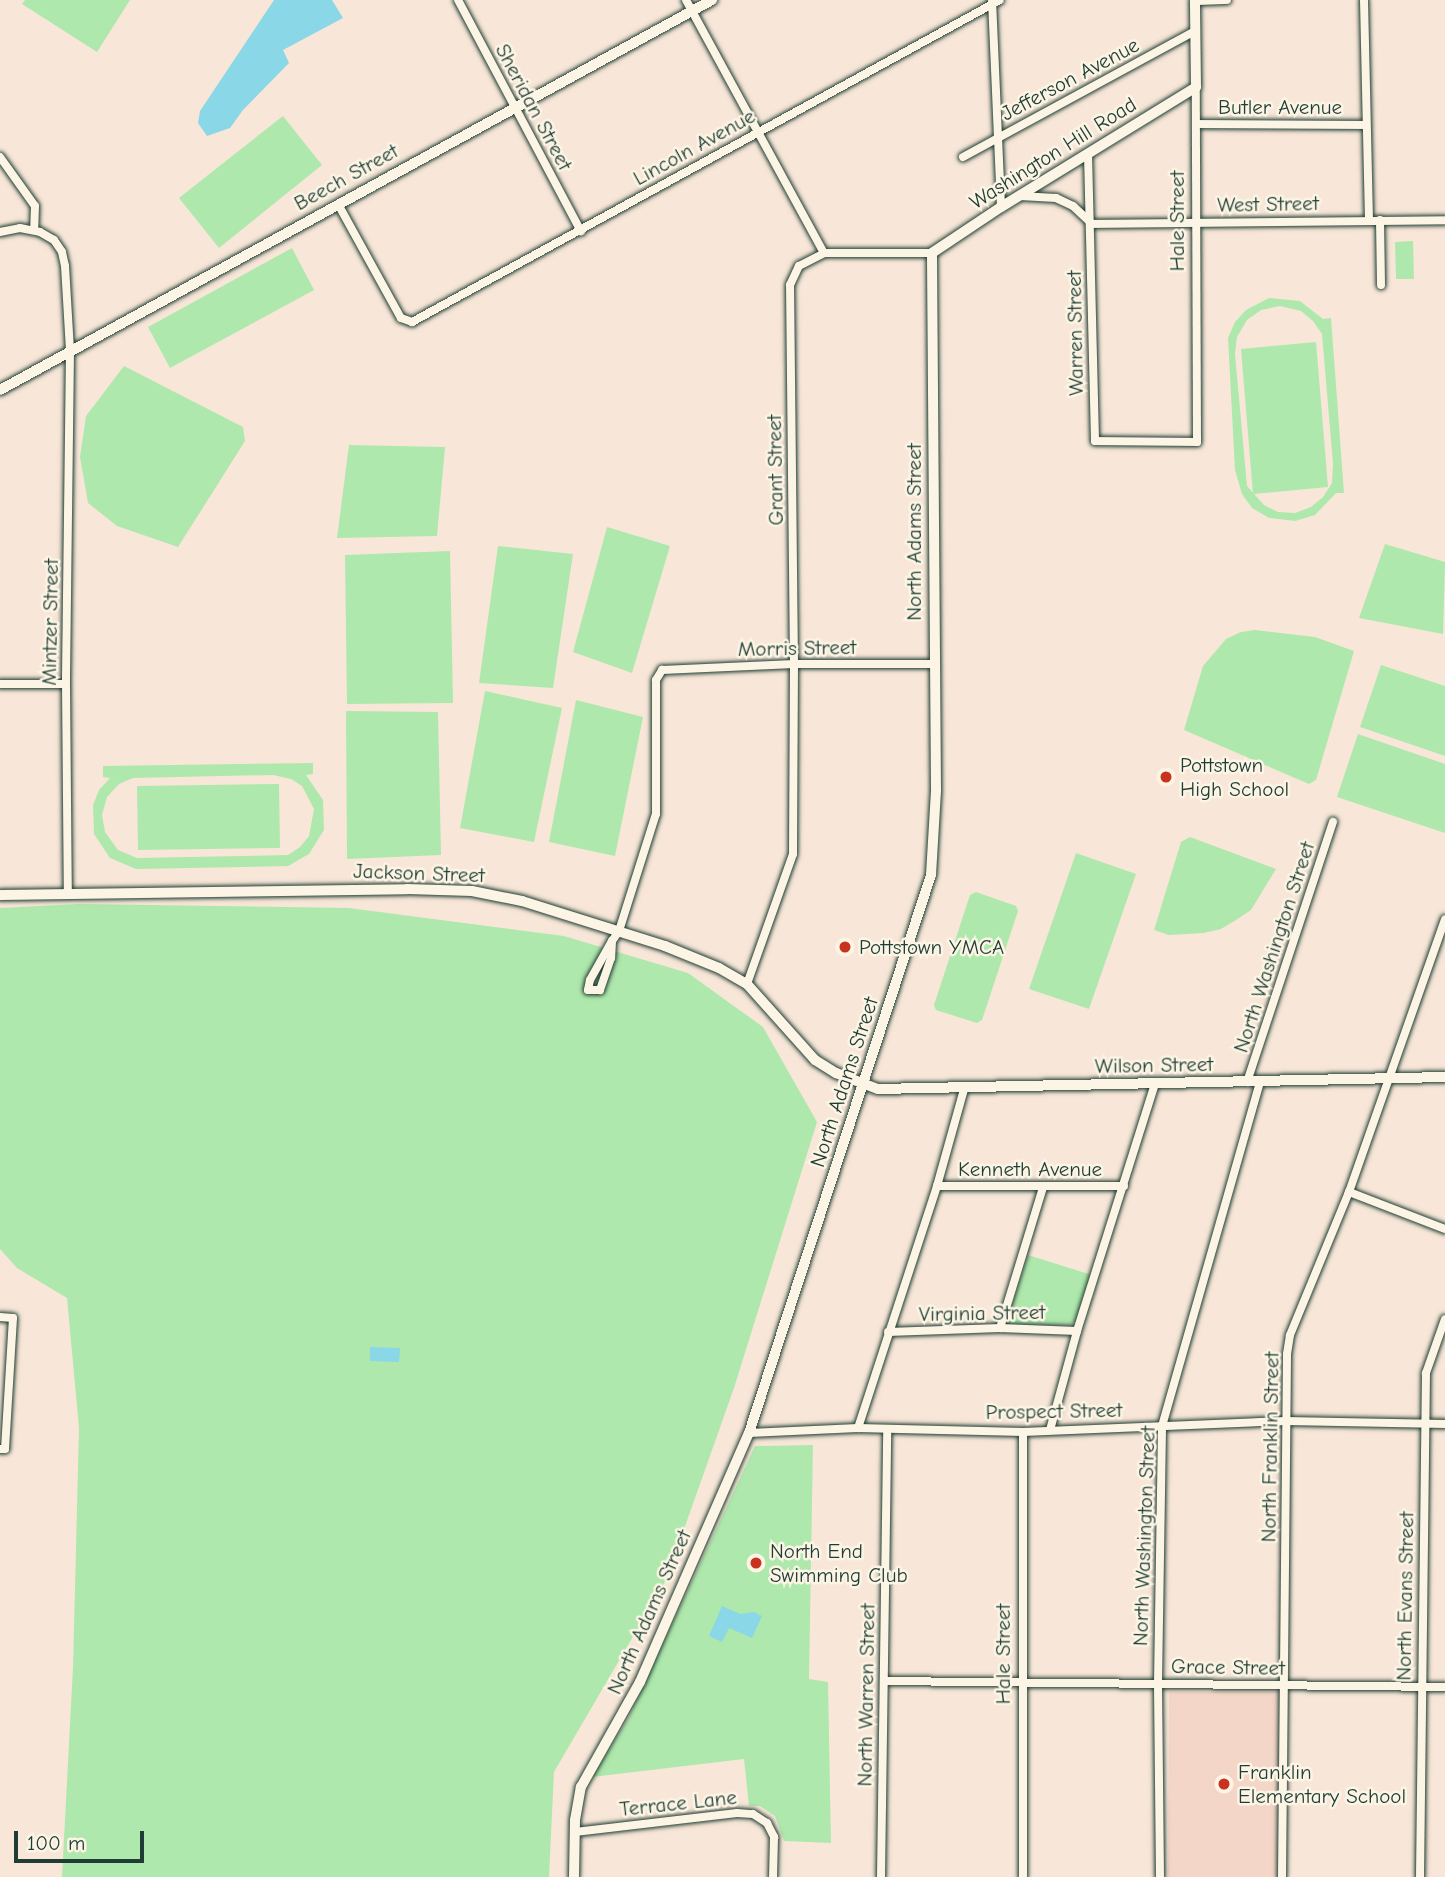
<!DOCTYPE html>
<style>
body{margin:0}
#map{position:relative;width:1445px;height:1877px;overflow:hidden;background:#f8e7d8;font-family:"Comic Neue",sans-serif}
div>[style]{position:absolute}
.built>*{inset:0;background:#f3d6c8}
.green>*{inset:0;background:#afe8ac}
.water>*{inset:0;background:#89d7e7}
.roads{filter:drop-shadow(0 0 2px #1f3d34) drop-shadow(0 0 2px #1f3d34)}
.minor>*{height:8px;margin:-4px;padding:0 4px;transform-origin:4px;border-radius:4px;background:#fcf5e5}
.tertiary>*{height:10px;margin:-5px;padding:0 5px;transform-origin:5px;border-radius:5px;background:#fcf5e5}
.dots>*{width:19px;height:19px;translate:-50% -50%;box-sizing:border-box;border:4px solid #fcf5e5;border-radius:50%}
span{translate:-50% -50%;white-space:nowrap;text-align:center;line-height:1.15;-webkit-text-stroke:5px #fcf5e5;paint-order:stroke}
.street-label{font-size:21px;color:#1f3d34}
.poi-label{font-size:21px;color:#1f3d34}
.left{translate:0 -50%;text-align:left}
.scale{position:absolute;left:14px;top:1831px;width:130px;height:32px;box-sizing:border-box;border:4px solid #1f3d34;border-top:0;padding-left:9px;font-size:21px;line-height:24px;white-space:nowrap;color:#1f3d34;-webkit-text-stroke:5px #fcf5e5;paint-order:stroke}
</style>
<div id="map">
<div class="built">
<div style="clip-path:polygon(1169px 1692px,1280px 1692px,1279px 1877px,1168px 1877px)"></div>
</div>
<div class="green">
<div style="clip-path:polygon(25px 0,130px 0,97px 52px,22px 4px)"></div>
<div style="clip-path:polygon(283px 116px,322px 165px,219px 248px,179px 198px)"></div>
<div style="clip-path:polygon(1413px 241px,1414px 279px,1396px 279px,1395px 242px)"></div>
<div style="clip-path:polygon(292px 248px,314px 290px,170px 368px,148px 327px)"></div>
<div style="clip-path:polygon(evenodd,1269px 298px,1300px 301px,1323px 319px,1331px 318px,1344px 493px,1336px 493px,1315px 515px,1295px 521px,1269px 518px,1252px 508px,1242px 494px,1235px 470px,1228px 338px,1235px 322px,1246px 310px,1269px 298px,1280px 306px,1301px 311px,1313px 321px,1322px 334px,1333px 464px,1332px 483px,1323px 497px,1311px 507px,1295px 513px,1278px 512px,1264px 505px,1247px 486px,1235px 354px,1237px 337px,1247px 320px,1261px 310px,1280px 306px)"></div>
<div style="clip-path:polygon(1316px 342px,1328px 487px,1253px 494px,1241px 349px)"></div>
<div style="clip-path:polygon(124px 366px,243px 427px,245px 441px,178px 547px,117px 526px,88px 503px,80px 457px,86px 416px)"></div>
<div style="clip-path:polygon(349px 445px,445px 447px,437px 536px,337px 538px)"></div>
<div style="clip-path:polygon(607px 527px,670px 546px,632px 673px,573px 652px)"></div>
<div style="clip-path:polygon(1385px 544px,1445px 562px,1443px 634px,1359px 618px)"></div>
<div style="clip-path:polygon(498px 546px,573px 554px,553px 688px,479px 683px)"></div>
<div style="clip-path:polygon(450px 551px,453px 703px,347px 704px,345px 555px)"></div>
<div style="clip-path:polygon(1255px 630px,1315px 637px,1354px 651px,1316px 780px,1309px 784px,1184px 730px,1203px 666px,1226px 639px,1241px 632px)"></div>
<div style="clip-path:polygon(1381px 665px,1445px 686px,1445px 756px,1360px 727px)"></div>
<div style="clip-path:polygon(485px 691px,562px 708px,534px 842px,460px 828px)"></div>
<div style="clip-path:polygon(576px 700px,643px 717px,615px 856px,549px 842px)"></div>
<div style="clip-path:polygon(346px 711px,438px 712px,441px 855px,347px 859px)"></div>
<div style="clip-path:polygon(1358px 734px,1445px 764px,1445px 833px,1337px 797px)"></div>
<div style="clip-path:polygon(evenodd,313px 763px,313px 774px,306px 775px,323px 800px,324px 830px,309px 854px,288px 866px,136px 869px,110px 858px,94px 834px,93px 805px,99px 790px,110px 778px,103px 777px,103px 766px,313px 763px,273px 775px,291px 779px,302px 786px,314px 809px,309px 836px,300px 847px,288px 855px,137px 858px,118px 850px,105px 832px,102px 815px,107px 797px,119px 784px,133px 778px,273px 775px)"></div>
<div style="clip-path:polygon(279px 784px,280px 848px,138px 850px,137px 786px)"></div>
<div style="clip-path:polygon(1190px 837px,1276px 869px,1251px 910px,1236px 920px,1221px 929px,1204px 933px,1169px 935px,1154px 930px,1181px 842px)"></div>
<div style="clip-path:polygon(1076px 853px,1136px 874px,1089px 1009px,1029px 989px)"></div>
<div style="clip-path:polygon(976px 892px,1016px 906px,1018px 911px,982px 1020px,977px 1023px,936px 1010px,934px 1005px,970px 895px)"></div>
<div style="clip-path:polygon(79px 904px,349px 908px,564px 936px,688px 973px,763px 1027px,817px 1122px,734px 1388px,666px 1580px,554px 1772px,549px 1877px,62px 1877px,73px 1667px,79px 1428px,67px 1298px,17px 1268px,0 1249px,0 908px)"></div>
<div style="clip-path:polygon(1028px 1255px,1092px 1275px,1077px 1320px,1070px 1325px,1006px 1324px)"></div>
<div style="clip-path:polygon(813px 1445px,809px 1679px,828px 1682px,831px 1843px,784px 1841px,775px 1816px,760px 1806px,749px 1806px,744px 1759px,592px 1777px,628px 1719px,755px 1446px)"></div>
</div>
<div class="water">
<div style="clip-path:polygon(274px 0,332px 0,343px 18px,283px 50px,289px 63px,243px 110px,230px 128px,207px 136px,198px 123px,200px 111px)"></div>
<div style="clip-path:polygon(370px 1347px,400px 1348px,399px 1362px,370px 1361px)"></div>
<div style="clip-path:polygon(722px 1606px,740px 1614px,754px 1612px,762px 1616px,752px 1638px,729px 1628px,722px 1642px,709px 1636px)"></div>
</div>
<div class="roads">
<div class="minor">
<div style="left:458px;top:0;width:262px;rotate:62deg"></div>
<div style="left:686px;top:0;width:288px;rotate:61.4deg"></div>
<div style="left:992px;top:0;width:207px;rotate:87.5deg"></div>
<div style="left:1364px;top:0;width:220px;rotate:88.7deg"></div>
<div style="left:1195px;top:1px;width:32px;rotate:-2deg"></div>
<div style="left:1196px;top:124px;width:169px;rotate:0.3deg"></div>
<div style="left:1088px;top:154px;width:287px;rotate:88.6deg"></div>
<div style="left:1095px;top:441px;width:102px;rotate:0.6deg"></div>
<div style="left:1197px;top:442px;width:355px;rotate:-90.2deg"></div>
<div style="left:0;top:157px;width:60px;rotate:54.5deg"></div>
<div style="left:35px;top:206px;width:23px;rotate:92deg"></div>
<div style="left:963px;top:157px;width:264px;rotate:-28.5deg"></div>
<div style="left:1020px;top:196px;width:36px;rotate:3deg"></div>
<div style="left:1056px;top:198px;width:19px;rotate:25deg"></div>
<div style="left:1073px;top:206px;width:26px;rotate:43deg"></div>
<div style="left:338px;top:204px;width:130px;rotate:61.1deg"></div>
<div style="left:401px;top:318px;width:12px;rotate:20deg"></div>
<div style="left:412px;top:322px;width:670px;rotate:-28.71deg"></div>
<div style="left:1380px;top:220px;width:65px;rotate:89.1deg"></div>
<div style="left:1092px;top:224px;width:353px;rotate:-0.6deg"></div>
<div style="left:0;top:232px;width:20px;rotate:-11deg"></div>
<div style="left:20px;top:228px;width:20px;rotate:11deg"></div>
<div style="left:40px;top:232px;width:16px;rotate:30deg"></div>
<div style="left:54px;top:240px;width:14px;rotate:56deg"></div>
<div style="left:62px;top:252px;width:14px;rotate:78deg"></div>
<div style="left:65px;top:266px;width:85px;rotate:86.6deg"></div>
<div style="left:70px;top:351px;width:333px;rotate:90.7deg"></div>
<div style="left:66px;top:684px;width:210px;rotate:89.5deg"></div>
<div style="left:0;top:684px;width:66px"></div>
<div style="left:612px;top:941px;width:17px;rotate:93deg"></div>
<div style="left:611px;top:958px;width:34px;rotate:109deg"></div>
<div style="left:600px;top:990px;width:12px;rotate:180deg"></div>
<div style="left:588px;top:990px;width:10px;rotate:-79deg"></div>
<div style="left:590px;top:980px;width:45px;rotate:-60.6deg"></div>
<div style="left:612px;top:941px;width:12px;rotate:-55deg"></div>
<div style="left:619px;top:931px;width:123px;rotate:-72.5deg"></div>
<div style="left:656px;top:814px;width:134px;rotate:-90deg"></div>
<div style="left:656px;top:680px;width:12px;rotate:-59deg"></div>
<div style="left:662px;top:670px;width:132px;rotate:-2.6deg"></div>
<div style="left:794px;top:664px;width:139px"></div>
<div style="left:747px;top:984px;width:138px;rotate:-70.5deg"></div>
<div style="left:793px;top:854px;width:190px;rotate:-89.7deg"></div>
<div style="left:794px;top:664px;width:379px;rotate:-90.6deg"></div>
<div style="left:790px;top:285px;width:21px;rotate:-65deg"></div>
<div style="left:799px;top:266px;width:28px;rotate:-27deg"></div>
<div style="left:824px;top:253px;width:108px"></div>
<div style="left:1247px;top:1082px;width:274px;rotate:-71.7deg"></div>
<div style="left:937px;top:1186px;width:187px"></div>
<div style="left:1349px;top:1192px;width:103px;rotate:21.1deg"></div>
<div style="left:0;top:1317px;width:13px;rotate:4deg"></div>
<div style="left:13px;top:1318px;width:131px;rotate:93.5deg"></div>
<div style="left:5px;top:1449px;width:5px;rotate:180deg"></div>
<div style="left:1000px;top:1328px;width:147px;rotate:-73deg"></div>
<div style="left:888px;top:1332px;width:112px;rotate:-2deg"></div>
<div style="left:1000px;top:1328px;width:77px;rotate:2.2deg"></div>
<div style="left:858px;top:1428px;width:255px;rotate:-71.9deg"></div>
<div style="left:937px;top:1186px;width:101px;rotate:-74.4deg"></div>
<div style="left:1050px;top:1430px;width:103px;rotate:-74.7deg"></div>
<div style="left:1077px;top:1331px;width:259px;rotate:-72.5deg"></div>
<div style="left:1023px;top:1432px;width:445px;rotate:90deg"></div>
<div style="left:749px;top:1433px;width:109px;rotate:-2.6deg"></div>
<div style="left:858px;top:1428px;width:165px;rotate:1.4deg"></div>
<div style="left:1023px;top:1432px;width:263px;rotate:-2.4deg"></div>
<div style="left:1286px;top:1421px;width:159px;rotate:1.1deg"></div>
<div style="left:884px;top:1681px;width:561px;rotate:0.61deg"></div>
<div style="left:575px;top:1832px;width:163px;rotate:-6.7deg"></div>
<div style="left:737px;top:1813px;width:16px;rotate:4deg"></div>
<div style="left:753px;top:1814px;width:17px;rotate:33deg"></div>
<div style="left:767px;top:1823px;width:16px;rotate:63deg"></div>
<div style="left:774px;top:1837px;width:40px;rotate:91.4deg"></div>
<div style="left:881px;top:1877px;width:448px;rotate:-89.2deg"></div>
<div style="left:1160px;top:1877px;width:194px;rotate:-90.6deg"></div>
<div style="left:1158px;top:1683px;width:257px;rotate:-89.1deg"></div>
<div style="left:1162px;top:1426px;width:357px;rotate:-74.1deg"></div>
<div style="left:1282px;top:1877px;width:523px;rotate:-89.45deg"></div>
<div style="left:1287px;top:1354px;width:19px;rotate:-81deg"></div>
<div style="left:1290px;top:1335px;width:155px;rotate:-67.6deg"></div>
<div style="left:1349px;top:1192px;width:289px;rotate:-70.6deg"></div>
<div style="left:1420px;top:1877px;width:504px;rotate:-89.32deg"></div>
<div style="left:1426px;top:1373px;width:57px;rotate:-70.6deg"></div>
</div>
<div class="tertiary">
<div style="left:0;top:390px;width:812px;rotate:-28.71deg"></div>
<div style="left:0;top:895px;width:407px;rotate:-0.8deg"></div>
<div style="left:407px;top:889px;width:65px;rotate:1.8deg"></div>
<div style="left:472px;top:891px;width:51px;rotate:11.3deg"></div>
<div style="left:522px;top:901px;width:150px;rotate:17.5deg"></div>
<div style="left:665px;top:946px;width:58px;rotate:22.2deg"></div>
<div style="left:719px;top:968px;width:32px;rotate:30deg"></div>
<div style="left:747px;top:984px;width:102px;rotate:48.2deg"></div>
<div style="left:815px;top:1060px;width:25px;rotate:32deg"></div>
<div style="left:836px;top:1073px;width:45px;rotate:20.9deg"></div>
<div style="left:878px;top:1089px;width:567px;rotate:-1.21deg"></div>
<div style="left:574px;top:1877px;width:57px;rotate:-89deg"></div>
<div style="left:575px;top:1820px;width:34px;rotate:-80deg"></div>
<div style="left:581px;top:1787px;width:120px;rotate:-60.7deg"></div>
<div style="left:640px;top:1682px;width:272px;rotate:-66.4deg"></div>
<div style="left:749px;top:1433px;width:587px;rotate:-71.94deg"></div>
<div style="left:931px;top:875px;width:85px;rotate:-86.6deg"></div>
<div style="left:936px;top:790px;width:537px;rotate:-90.43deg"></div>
<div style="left:932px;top:253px;width:83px;rotate:-33.7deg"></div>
<div style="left:1001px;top:207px;width:229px;rotate:-31.6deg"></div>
<div style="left:1196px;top:87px;width:87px;rotate:-90.7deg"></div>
</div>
</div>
<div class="dots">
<div style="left:1166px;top:777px;background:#c8321e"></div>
<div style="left:845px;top:947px;background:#c8321e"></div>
<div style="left:756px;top:1563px;background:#c8321e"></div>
<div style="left:1224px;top:1784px;background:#c8321e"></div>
</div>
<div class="street-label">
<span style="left:1070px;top:79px;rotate:-28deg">Jefferson Avenue</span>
<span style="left:534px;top:107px;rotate:62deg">Sheridan Street</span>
<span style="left:1280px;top:107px">Butler Avenue</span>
<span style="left:694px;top:147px;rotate:-29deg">Lincoln Avenue</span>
<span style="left:1053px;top:153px;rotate:-32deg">Washington Hill Road</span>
<span style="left:346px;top:177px;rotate:-29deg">Beech Street</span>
<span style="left:1268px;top:204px;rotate:-1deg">West Street</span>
<span style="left:1177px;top:221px;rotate:-90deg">Hale Street</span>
<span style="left:1075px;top:333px;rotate:-91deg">Warren Street</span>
<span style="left:775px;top:470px;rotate:-91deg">Grant Street</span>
<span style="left:914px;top:532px;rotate:-90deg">North Adams Street</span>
<span style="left:50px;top:622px;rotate:-89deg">Mintzer Street</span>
<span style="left:797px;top:648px;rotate:-1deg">Morris Street</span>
<span style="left:419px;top:873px;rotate:2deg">Jackson Street</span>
<span style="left:1274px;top:947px;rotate:-72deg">North Washington Street</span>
<span style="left:1154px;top:1065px;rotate:-1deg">Wilson Street</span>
<span style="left:844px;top:1082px;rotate:-72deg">North Adams Street</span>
<span style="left:1030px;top:1169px">Kenneth Avenue</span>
<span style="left:982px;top:1313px;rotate:-1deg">Virginia Street</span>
<span style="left:1054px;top:1411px;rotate:-1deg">Prospect Street</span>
<span style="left:1270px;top:1447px;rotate:-89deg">North Franklin Street</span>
<span style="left:1144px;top:1536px;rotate:-88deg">North Washington Street</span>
<span style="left:1405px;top:1596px;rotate:-89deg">North Evans Street</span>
<span style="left:649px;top:1612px;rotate:-66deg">North Adams Street</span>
<span style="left:1003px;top:1654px;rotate:-90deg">Hale Street</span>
<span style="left:1228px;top:1667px;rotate:1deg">Grace Street</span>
<span style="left:866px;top:1695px;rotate:-89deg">North Warren Street</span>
<span style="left:678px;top:1803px;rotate:-6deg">Terrace Lane</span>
</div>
<div class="poi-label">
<span class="left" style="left:1180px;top:777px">Pottstown<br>High School</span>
<span class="left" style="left:859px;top:947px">Pottstown YMCA</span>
<span class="left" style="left:770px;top:1563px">North End<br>Swimming Club</span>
<span class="left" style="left:1238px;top:1784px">Franklin<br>Elementary School</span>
</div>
<div class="scale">100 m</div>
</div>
